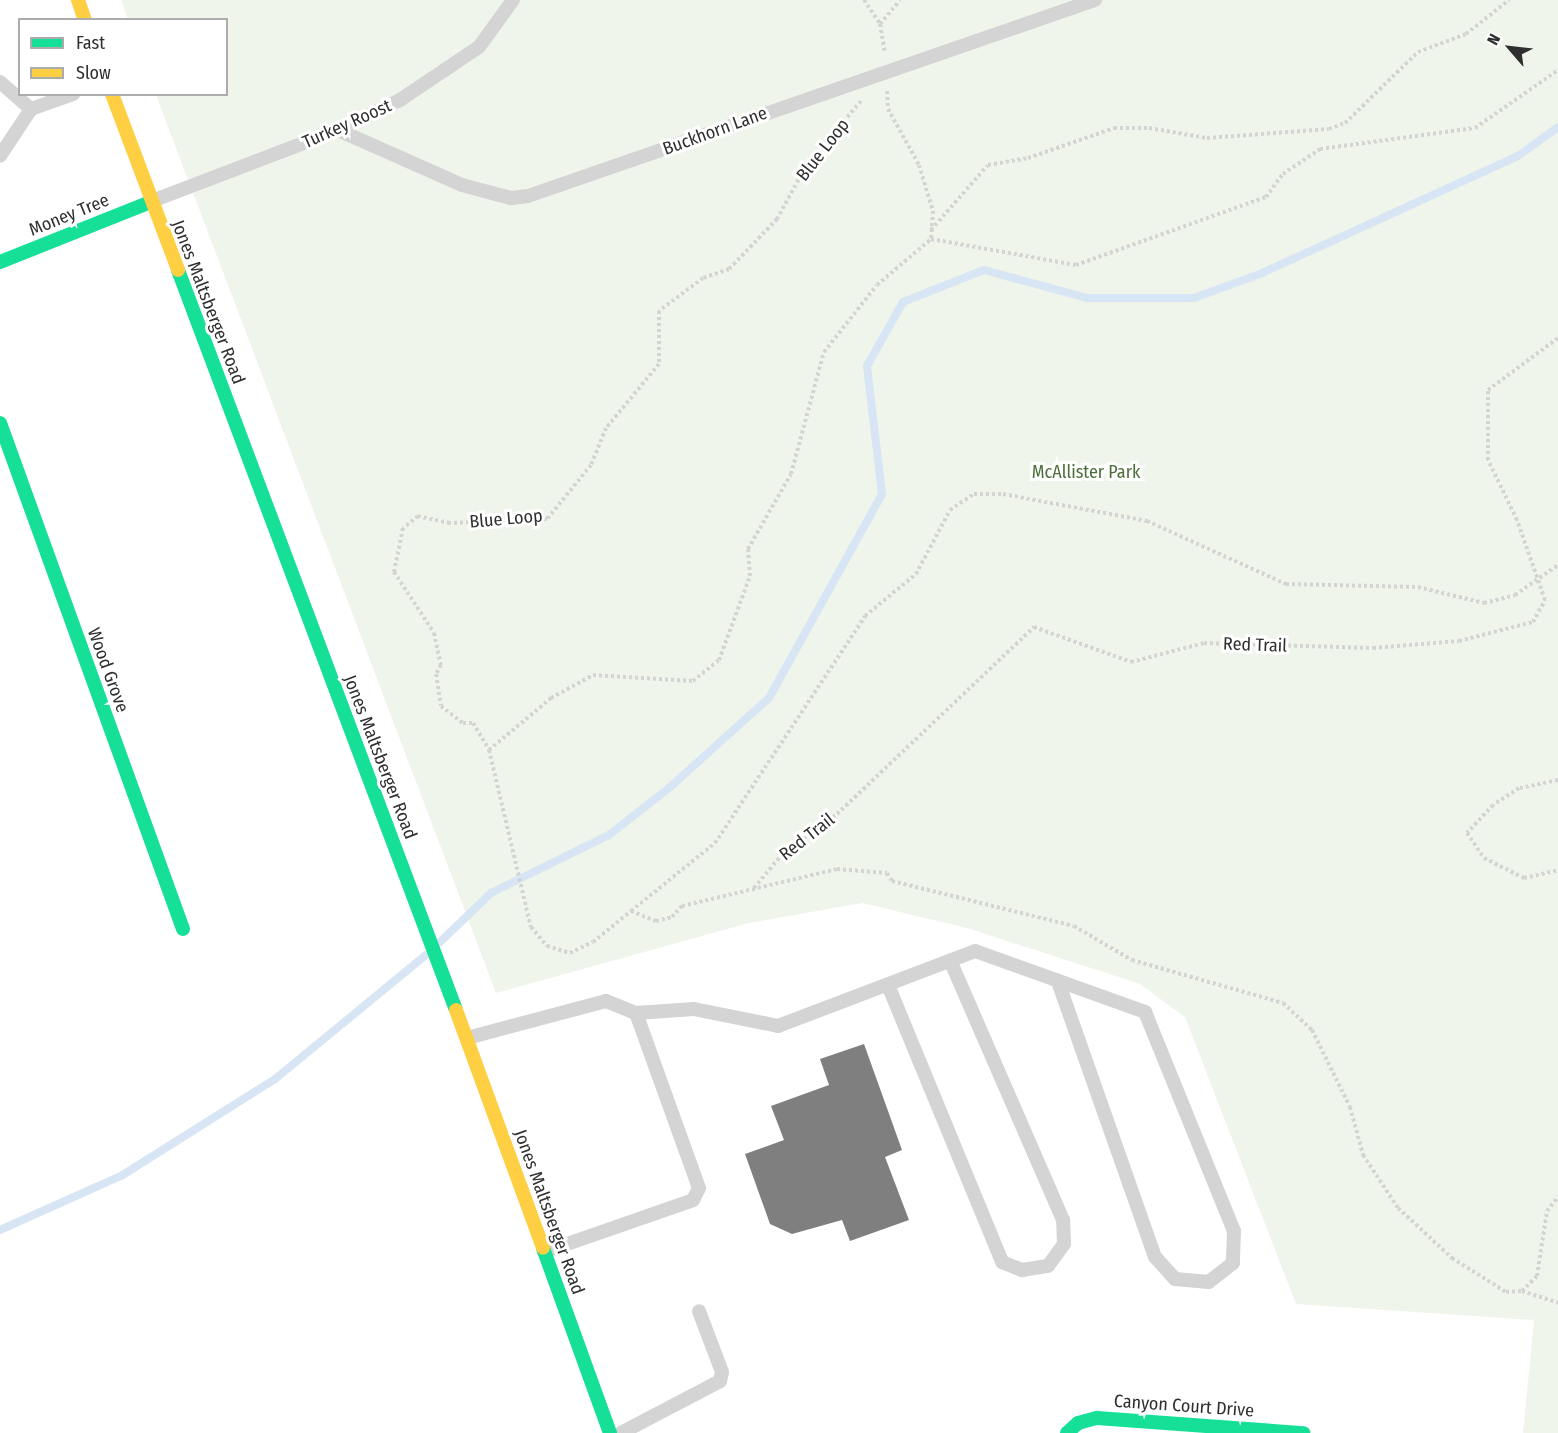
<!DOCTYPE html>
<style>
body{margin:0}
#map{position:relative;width:1558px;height:1433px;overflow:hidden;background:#fff;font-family:"Fira Sans Condensed",sans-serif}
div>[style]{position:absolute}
.green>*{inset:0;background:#f0f5ec}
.stream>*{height:8px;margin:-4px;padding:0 4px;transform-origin:4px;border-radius:4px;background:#d7e5f4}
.building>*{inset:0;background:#7f7f7f}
.path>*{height:4px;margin-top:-2px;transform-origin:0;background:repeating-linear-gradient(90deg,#d4d4d4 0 3px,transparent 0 6px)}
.lane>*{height:14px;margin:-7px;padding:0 7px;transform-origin:7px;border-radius:7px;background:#d4d4d4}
.fast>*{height:14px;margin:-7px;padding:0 7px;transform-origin:7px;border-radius:7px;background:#16e098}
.slow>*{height:14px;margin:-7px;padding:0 7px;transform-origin:7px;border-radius:7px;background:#ffcf43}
span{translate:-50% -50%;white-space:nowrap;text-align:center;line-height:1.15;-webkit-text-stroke:6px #fff;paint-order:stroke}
.street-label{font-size:18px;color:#2f2f2f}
.park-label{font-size:18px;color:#4b6f39}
.legend{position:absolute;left:18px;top:18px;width:210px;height:78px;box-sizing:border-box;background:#fff;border:2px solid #acacac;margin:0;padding:8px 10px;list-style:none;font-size:18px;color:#2f2f2f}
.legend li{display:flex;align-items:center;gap:12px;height:30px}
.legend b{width:30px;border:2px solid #acacac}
.north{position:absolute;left:1480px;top:18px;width:60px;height:60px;-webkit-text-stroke:4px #fff;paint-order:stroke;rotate:298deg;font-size:16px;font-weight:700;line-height:24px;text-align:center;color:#2f2f2f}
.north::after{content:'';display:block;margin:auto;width:21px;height:27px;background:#2f2f2f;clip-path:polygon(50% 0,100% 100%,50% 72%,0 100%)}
</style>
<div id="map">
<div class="green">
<div style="clip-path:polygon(121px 0,1558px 0,1558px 1433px,1523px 1433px,1534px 1320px,1296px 1304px,1185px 1017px,1140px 984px,967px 928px,862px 903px,749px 923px,496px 993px,156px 95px,226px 94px,226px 20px,128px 19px)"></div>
</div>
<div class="stream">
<div style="left:440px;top:942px;width:71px;rotate:-43.9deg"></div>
<div style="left:491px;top:893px;width:131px;rotate:-26.2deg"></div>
<div style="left:609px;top:835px;width:76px;rotate:-38.1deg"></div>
<div style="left:669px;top:788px;width:135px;rotate:-42deg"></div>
<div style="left:769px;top:698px;width:233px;rotate:-61deg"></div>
<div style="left:882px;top:494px;width:129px;rotate:-96.7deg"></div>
<div style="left:867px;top:366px;width:73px;rotate:-60.6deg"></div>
<div style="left:903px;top:302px;width:87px;rotate:-21.6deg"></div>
<div style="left:984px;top:270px;width:107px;rotate:15.2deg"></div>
<div style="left:1087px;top:298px;width:107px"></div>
<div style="left:1194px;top:298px;width:70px;rotate:-20deg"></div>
<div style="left:1260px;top:274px;width:284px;rotate:-24.6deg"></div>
<div style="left:1518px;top:156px;width:49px;rotate:-35.9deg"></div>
<div style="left:0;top:1230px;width:133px;rotate:-24.1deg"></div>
<div style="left:121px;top:1176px;width:182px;rotate:-32.2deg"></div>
<div style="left:275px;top:1079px;width:197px;rotate:-39.4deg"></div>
</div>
<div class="building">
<div style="clip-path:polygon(864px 1044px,902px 1150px,885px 1157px,909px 1220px,850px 1241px,842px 1220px,792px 1234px,770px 1224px,745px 1154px,784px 1140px,771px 1106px,829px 1085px,820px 1059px)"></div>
</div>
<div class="path">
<div style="left:864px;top:0;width:29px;rotate:56deg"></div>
<div style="left:880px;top:24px;width:28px;rotate:80deg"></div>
<div style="left:880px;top:24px;width:31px;rotate:-50deg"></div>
<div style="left:887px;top:91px;width:18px;rotate:87deg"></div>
<div style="left:888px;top:109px;width:64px;rotate:61deg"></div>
<div style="left:919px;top:165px;width:48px;rotate:73.1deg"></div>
<div style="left:933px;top:211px;width:28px;rotate:94deg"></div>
<div style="left:861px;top:101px;width:83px;rotate:130.6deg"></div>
<div style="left:807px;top:164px;width:63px;rotate:118.6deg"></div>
<div style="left:777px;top:219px;width:69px;rotate:133.8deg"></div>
<div style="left:729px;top:269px;width:28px;rotate:161deg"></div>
<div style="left:703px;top:278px;width:55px;rotate:143.1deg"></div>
<div style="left:659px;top:311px;width:53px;rotate:90deg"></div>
<div style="left:659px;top:364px;width:83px;rotate:129.6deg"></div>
<div style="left:606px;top:428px;width:40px;rotate:112deg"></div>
<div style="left:591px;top:465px;width:70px;rotate:129.2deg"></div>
<div style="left:547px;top:519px;width:97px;rotate:177.6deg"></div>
<div style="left:450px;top:523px;width:33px;rotate:-168deg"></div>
<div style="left:418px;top:516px;width:19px;rotate:141deg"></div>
<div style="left:403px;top:528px;width:45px;rotate:101.6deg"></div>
<div style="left:394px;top:572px;width:73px;rotate:56.7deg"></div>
<div style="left:434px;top:633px;width:33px;rotate:78deg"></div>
<div style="left:441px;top:665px;width:10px;rotate:119deg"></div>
<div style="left:436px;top:674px;width:32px;rotate:81deg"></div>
<div style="left:441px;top:706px;width:28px;rotate:38deg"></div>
<div style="left:463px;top:723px;width:10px"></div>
<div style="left:473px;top:723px;width:31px;rotate:59deg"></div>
<div style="left:489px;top:750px;width:182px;rotate:76.7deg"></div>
<div style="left:531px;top:927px;width:25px;rotate:50deg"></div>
<div style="left:547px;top:946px;width:24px;rotate:17deg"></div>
<div style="left:570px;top:953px;width:25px;rotate:-26deg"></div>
<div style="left:593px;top:942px;width:49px;rotate:-39.2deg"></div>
<div style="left:631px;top:911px;width:27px;rotate:22deg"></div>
<div style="left:656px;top:921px;width:16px;rotate:-14deg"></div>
<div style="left:672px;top:917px;width:15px;rotate:-48deg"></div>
<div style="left:682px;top:906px;width:159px;rotate:-13.4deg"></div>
<div style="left:837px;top:869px;width:50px;rotate:4.6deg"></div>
<div style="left:887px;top:873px;width:9px;rotate:58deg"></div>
<div style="left:892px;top:881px;width:187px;rotate:13.9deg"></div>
<div style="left:1074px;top:926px;width:67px;rotate:30.4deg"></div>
<div style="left:1132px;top:960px;width:157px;rotate:15.9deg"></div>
<div style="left:1283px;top:1003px;width:40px;rotate:43deg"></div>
<div style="left:1312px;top:1030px;width:86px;rotate:63.7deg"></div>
<div style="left:1350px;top:1107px;width:50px;rotate:74.8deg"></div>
<div style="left:1363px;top:1155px;width:64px;rotate:56.6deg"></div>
<div style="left:1398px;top:1208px;width:74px;rotate:42.8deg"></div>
<div style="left:1452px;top:1258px;width:64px;rotate:32.2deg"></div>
<div style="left:1506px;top:1292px;width:16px;rotate:-4deg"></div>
<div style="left:1522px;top:1291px;width:38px;rotate:18deg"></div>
<div style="left:931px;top:230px;width:86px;rotate:-48.8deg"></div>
<div style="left:988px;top:165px;width:41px;rotate:-9.9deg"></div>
<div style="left:1028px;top:158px;width:91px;rotate:-19.2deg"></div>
<div style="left:1114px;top:128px;width:35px"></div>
<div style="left:1149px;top:128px;width:59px;rotate:9.8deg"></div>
<div style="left:1207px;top:138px;width:122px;rotate:-4.2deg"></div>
<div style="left:1329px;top:129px;width:17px;rotate:-21deg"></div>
<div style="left:1345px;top:123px;width:102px;rotate:-44.2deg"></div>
<div style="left:1418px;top:52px;width:51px;rotate:-20.6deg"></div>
<div style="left:1466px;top:34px;width:55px;rotate:-38.3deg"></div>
<div style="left:489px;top:750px;width:81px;rotate:-40deg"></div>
<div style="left:551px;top:698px;width:48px;rotate:-28.7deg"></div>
<div style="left:593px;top:675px;width:100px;rotate:3.4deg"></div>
<div style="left:693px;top:681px;width:33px;rotate:-39deg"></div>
<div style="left:719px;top:660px;width:90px;rotate:-69.7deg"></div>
<div style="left:750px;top:576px;width:27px;rotate:-94deg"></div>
<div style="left:748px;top:549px;width:86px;rotate:-60.2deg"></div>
<div style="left:791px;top:474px;width:126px;rotate:-74.9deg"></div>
<div style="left:824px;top:352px;width:85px;rotate:-51.7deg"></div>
<div style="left:877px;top:285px;width:71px;rotate:-40.4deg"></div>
<div style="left:931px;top:239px;width:147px;rotate:10.2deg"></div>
<div style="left:1076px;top:265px;width:202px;rotate:-19.7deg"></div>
<div style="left:1266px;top:197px;width:29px;rotate:-54deg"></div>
<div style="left:1283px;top:174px;width:45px;rotate:-34deg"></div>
<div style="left:1320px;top:149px;width:156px;rotate:-7.7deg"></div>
<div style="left:1475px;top:128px;width:101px;rotate:-34.9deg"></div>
<div style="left:1558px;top:780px;width:40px;rotate:168deg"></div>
<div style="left:1519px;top:788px;width:31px;rotate:147deg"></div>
<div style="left:1493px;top:805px;width:38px;rotate:133deg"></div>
<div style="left:1467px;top:833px;width:30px;rotate:56deg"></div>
<div style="left:1484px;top:858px;width:45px;rotate:26.6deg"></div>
<div style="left:1524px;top:878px;width:35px;rotate:-13deg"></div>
<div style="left:754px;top:888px;width:47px;rotate:-50.2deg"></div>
<div style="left:784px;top:852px;width:65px;rotate:-35.6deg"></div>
<div style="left:837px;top:814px;width:272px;rotate:-43.5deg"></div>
<div style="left:1034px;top:627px;width:103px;rotate:19.8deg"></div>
<div style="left:1131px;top:662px;width:75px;rotate:-14.6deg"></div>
<div style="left:1204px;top:643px;width:169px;rotate:1.7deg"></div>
<div style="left:1373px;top:648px;width:86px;rotate:-4.7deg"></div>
<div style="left:1459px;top:641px;width:76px;rotate:-14.4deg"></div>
<div style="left:1533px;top:622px;width:25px;rotate:-61deg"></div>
<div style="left:1545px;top:600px;width:85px;rotate:-109.3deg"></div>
<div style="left:1517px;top:520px;width:67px;rotate:-115.8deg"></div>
<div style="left:1488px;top:460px;width:70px;rotate:-90deg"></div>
<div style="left:1488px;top:390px;width:87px;rotate:-36.6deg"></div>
<div style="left:631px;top:911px;width:108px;rotate:-39deg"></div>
<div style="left:715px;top:843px;width:272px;rotate:-56.5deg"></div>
<div style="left:865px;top:616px;width:66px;rotate:-39.5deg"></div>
<div style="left:916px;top:574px;width:72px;rotate:-62deg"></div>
<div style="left:950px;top:510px;width:29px;rotate:-34deg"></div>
<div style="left:974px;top:494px;width:29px"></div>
<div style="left:1003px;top:494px;width:147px;rotate:10.6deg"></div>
<div style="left:1147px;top:521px;width:153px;rotate:24.4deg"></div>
<div style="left:1286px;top:584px;width:132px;rotate:1.3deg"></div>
<div style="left:1418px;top:587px;width:68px;rotate:13.6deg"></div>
<div style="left:1484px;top:603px;width:32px;rotate:-14deg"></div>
<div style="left:1515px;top:595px;width:52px;rotate:-34.9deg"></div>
<div style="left:1522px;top:1291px;width:21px;rotate:-45deg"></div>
<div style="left:1537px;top:1276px;width:66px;rotate:-81.3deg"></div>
<div style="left:1547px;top:1211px;width:18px;rotate:-52deg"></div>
</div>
<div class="lane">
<div style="left:0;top:82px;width:41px;rotate:41.1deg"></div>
<div style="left:31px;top:109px;width:56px;rotate:123.4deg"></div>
<div style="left:31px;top:109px;width:45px;rotate:-19.7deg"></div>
<div style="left:338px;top:130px;width:136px;rotate:23.9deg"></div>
<div style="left:462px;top:185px;width:51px;rotate:14.9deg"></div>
<div style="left:511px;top:198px;width:17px;rotate:-7deg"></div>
<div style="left:528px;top:196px;width:600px;rotate:-19.07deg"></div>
<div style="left:152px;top:201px;width:199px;rotate:-20.9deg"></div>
<div style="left:338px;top:130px;width:69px;rotate:-25.8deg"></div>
<div style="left:400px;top:100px;width:95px;rotate:-33.9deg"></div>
<div style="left:479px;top:47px;width:58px;rotate:-54.1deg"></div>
<div style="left:888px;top:985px;width:300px;rotate:67.6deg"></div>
<div style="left:1002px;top:1262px;width:22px;rotate:22deg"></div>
<div style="left:1022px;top:1270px;width:26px;rotate:-9deg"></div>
<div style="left:1048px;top:1266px;width:27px;rotate:-54deg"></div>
<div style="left:1064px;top:1244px;width:24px;rotate:-92deg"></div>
<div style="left:1063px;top:1220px;width:283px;rotate:-113.5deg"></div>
<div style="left:467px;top:1038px;width:144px;rotate:-14.9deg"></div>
<div style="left:606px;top:1001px;width:32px;rotate:22deg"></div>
<div style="left:636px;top:1013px;width:58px;rotate:-3.9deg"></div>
<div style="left:694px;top:1009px;width:86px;rotate:11.4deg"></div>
<div style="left:778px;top:1026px;width:211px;rotate:-20.8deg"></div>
<div style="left:975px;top:951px;width:181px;rotate:19.7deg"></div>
<div style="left:1145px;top:1012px;width:236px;rotate:67.9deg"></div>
<div style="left:1234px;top:1231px;width:32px;rotate:92deg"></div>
<div style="left:1233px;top:1263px;width:31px;rotate:142deg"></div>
<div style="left:1209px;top:1282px;width:34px;rotate:-175deg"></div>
<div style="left:1175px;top:1279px;width:30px;rotate:-132deg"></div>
<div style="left:1155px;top:1257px;width:293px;rotate:-109.4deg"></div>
<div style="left:544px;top:1252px;width:158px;rotate:-19.2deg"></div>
<div style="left:693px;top:1200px;width:13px;rotate:-63deg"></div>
<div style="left:699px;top:1188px;width:186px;rotate:-109.8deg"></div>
<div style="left:621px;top:1433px;width:112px;rotate:-27.7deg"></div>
<div style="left:720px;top:1381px;width:9px;rotate:-77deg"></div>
<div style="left:722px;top:1372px;width:65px;rotate:-110.7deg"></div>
</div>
<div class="fast">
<div style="left:0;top:262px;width:162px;rotate:-21.7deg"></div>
<div style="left:178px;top:270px;width:790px;rotate:69.41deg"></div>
<div style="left:0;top:423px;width:538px;rotate:70.12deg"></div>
<div style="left:543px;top:1248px;width:197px;rotate:70.1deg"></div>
<div style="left:1067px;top:1433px;width:15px;rotate:-42deg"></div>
<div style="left:1078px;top:1423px;width:20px;rotate:-15deg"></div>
<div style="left:1097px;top:1418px;width:207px;rotate:4.2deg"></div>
</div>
<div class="slow">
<div style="left:78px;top:0;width:21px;rotate:71deg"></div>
<div style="left:112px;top:94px;width:188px;rotate:69.4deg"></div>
<div style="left:456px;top:1010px;width:253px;rotate:69.9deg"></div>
</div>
<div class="street-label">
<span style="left:347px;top:124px;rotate:-24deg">Turkey Roost</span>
<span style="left:715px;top:131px;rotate:-20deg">Buckhorn Lane</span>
<span style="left:823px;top:150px;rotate:-52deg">Blue Loop</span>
<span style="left:69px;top:215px;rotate:-22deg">Money Tree</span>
<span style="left:208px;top:302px;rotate:69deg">Jones Maltsberger Road</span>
<span style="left:506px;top:519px;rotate:-5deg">Blue Loop</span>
<span style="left:1255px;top:645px;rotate:2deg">Red Trail</span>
<span style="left:108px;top:670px;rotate:70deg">Wood Grove</span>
<span style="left:380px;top:757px;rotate:69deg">Jones Maltsberger Road</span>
<span style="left:807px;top:837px;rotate:-38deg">Red Trail</span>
<span style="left:549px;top:1212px;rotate:70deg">Jones Maltsberger Road</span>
<span style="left:1184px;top:1406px;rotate:4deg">Canyon Court Drive</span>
</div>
<div class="park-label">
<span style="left:1086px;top:472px">McAllister Park</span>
</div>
<ul class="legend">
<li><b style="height:8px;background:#16e098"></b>Fast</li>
<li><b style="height:8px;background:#ffcf43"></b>Slow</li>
</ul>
<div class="north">N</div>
</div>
